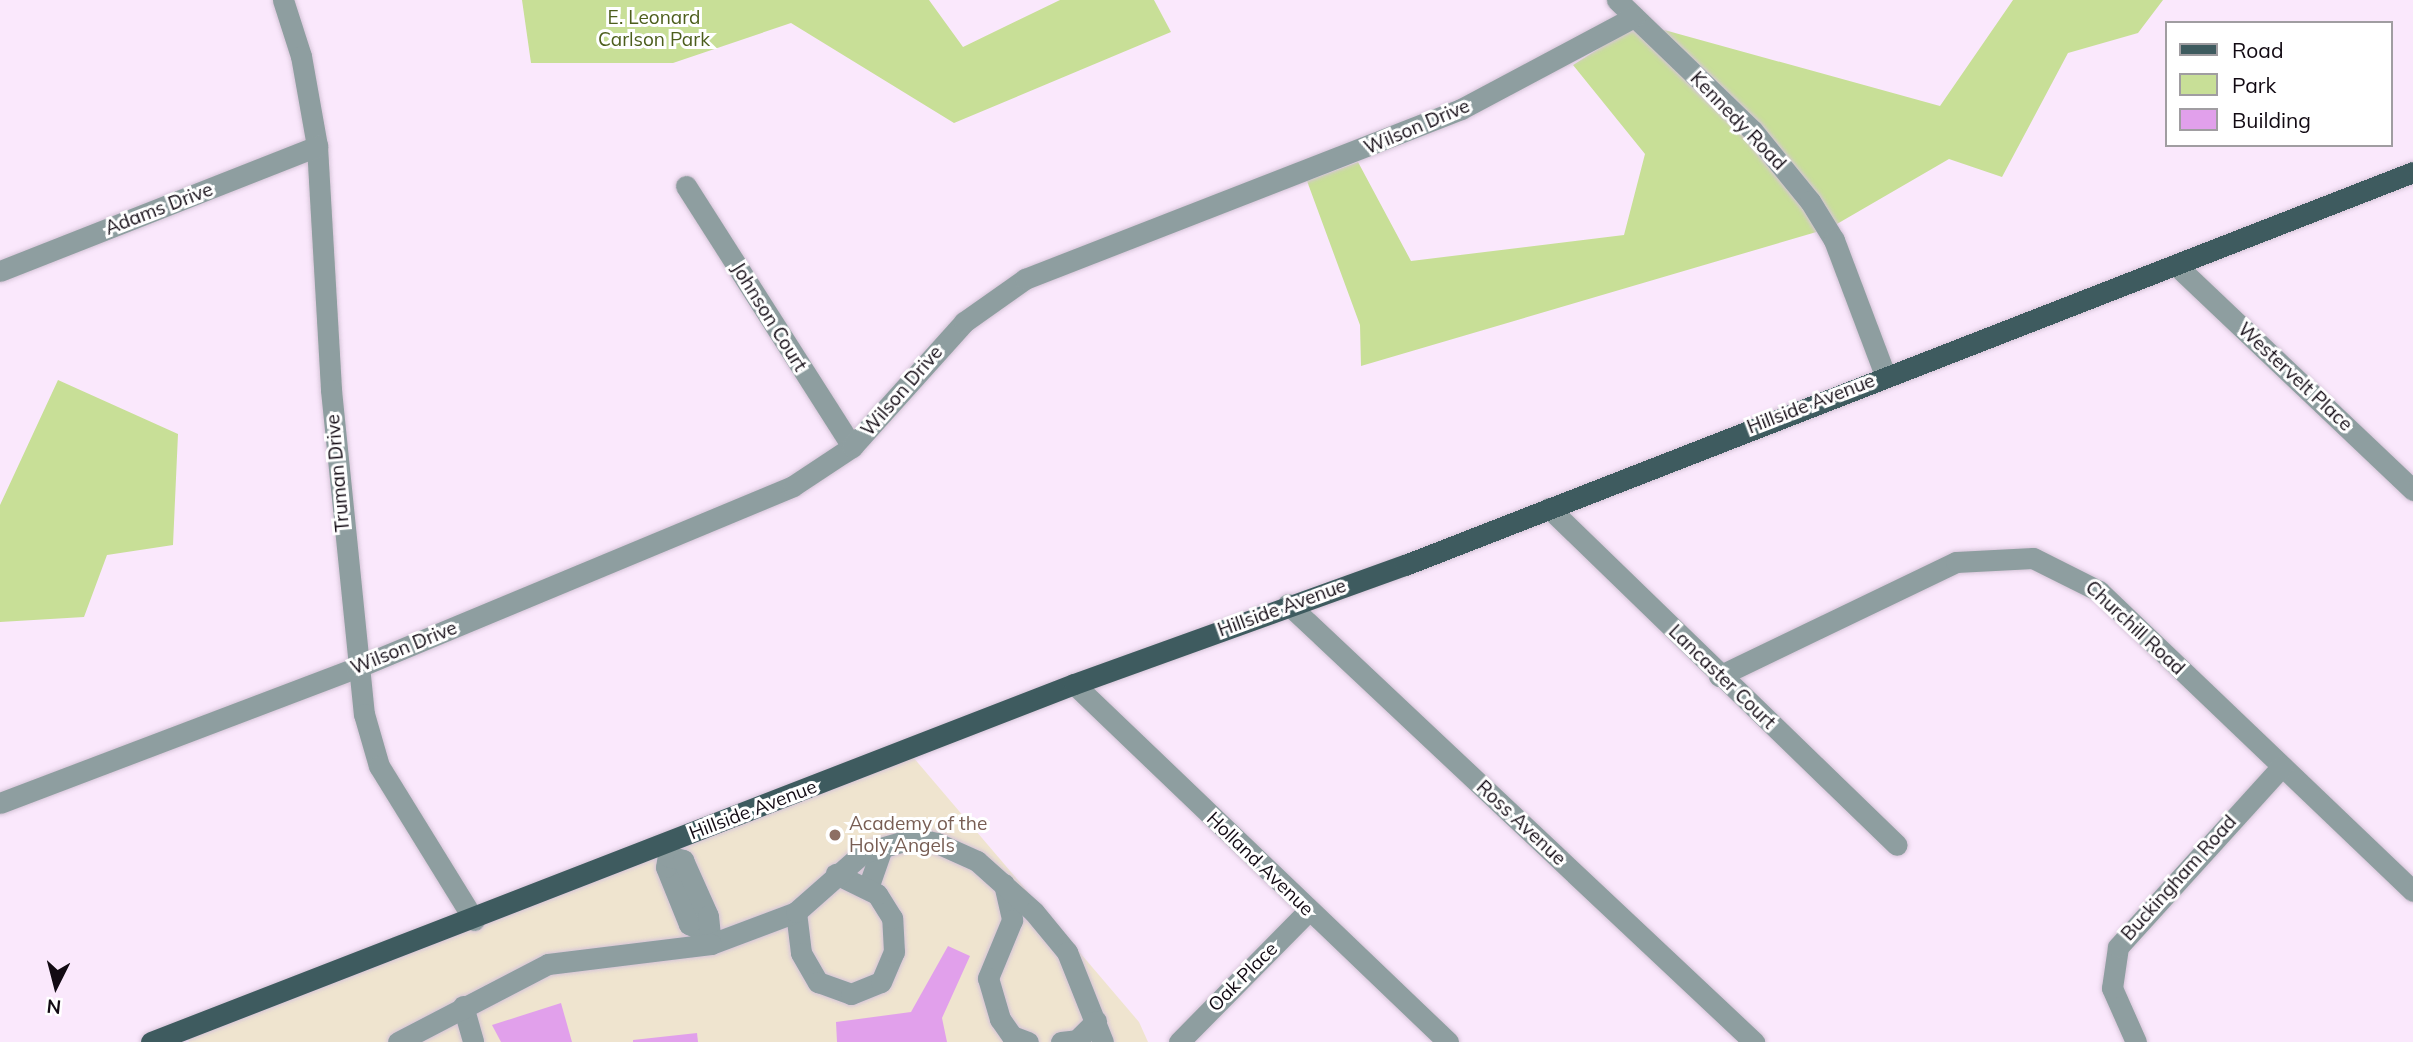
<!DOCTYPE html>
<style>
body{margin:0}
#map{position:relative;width:2413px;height:1042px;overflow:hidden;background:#fae8fc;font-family:Mulish,sans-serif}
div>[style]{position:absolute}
.education>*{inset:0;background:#efe4cf}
.green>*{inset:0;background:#c8df97}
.building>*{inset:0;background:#e1a0eb}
.roads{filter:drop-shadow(0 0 2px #d5c4d7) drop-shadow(0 0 2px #d5c4d7)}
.minor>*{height:21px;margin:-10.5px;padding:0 10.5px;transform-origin:10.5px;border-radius:10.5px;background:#8e9ea0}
.major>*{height:21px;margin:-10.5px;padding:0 10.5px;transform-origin:10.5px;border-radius:10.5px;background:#3e5b5f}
.dots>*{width:19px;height:19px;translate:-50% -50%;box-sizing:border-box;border:4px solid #fff;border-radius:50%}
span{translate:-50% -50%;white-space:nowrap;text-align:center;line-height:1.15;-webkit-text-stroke:6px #fff;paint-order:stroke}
.park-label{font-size:19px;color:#4c5e1c}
.street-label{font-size:19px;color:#120a13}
.education-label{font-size:19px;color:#785e54}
.left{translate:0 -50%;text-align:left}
.legend{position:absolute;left:2165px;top:21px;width:228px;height:126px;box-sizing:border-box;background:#fff;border:2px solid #a09da1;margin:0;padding:9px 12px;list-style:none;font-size:21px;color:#120a13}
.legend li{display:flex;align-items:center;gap:14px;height:35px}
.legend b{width:35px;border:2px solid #a09da1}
.north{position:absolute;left:21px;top:951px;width:70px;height:70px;-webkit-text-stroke:5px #fff;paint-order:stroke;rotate:186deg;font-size:19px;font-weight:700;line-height:28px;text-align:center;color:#120a13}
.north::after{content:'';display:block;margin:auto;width:24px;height:32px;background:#120a13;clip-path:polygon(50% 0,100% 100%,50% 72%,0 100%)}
</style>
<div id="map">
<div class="education">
<div style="clip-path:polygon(907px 750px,1139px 1022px,1148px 1042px,189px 1042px,185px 1032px)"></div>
</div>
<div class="green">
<div style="clip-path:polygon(522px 0,929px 0,963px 47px,1060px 0,1154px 0,1171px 32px,954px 123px,791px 23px,673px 63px,531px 63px)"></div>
<div style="clip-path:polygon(2013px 0,2163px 0,2138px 33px,2068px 53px,2002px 177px,1949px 159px,1830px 228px,1361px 366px,1360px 325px,1307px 181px,1358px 162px,1411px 261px,1624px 235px,1645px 154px,1573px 65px,1639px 23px,1940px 106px)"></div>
<div style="clip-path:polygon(58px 380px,178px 434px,173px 545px,107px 555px,84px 617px,0 622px,0 505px)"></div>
</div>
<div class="building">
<div style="clip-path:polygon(948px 946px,970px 956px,942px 1018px,947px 1042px,837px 1042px,836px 1022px,911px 1012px)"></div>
<div style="clip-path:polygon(561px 1003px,572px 1042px,501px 1042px,492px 1025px)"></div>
<div style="clip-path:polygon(697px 1033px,698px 1042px,633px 1042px,633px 1040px)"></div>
</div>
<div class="roads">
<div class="minor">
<div style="left:283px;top:0;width:59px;rotate:72.2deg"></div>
<div style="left:301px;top:56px;width:91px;rotate:79.9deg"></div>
<div style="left:317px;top:146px;width:244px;rotate:86.7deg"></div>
<div style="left:331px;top:390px;width:326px;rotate:84.2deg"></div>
<div style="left:364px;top:714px;width:54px;rotate:73.9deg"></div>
<div style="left:379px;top:766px;width:181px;rotate:58.3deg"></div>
<div style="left:1617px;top:0;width:187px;rotate:43.9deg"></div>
<div style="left:1752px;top:130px;width:92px;rotate:50.8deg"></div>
<div style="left:1810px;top:201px;width:46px;rotate:58.4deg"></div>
<div style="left:1834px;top:240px;width:144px;rotate:69.3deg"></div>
<div style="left:686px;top:186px;width:309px;rotate:57.5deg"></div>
<div style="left:2176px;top:265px;width:327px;rotate:43.5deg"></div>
<div style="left:0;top:271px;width:341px;rotate:-21.5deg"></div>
<div style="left:1549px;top:508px;width:484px;rotate:44.1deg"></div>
<div style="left:1288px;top:604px;width:640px;rotate:43.23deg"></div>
<div style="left:1719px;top:676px;width:263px;rotate:-25.7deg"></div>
<div style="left:1956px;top:562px;width:77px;rotate:-3deg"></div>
<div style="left:2033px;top:558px;width:74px;rotate:26.6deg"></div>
<div style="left:2099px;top:591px;width:434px;rotate:43.7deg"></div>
<div style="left:1074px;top:684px;width:518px;rotate:43.75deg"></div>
<div style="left:0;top:803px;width:381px;rotate:-20.8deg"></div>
<div style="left:356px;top:668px;width:473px;rotate:-22.6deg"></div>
<div style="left:793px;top:486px;width:71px;rotate:-33.5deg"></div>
<div style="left:852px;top:447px;width:168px;rotate:-48.1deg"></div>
<div style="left:964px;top:322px;width:75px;rotate:-35.2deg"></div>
<div style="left:1025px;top:279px;width:468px;rotate:-21.3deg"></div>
<div style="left:1461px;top:109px;width:196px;rotate:-28deg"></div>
<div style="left:1004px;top:884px;width:37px;rotate:77deg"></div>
<div style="left:1012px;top:920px;width:63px;rotate:112.5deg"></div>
<div style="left:988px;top:978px;width:43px;rotate:73.7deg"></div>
<div style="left:1000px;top:1019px;width:21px;rotate:55deg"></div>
<div style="left:1012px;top:1036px;width:17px;rotate:21deg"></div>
<div style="left:868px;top:888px;width:42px;rotate:-70.7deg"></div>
<div style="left:796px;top:912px;width:41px;rotate:83deg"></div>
<div style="left:801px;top:953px;width:34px;rotate:60deg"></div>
<div style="left:818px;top:982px;width:35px;rotate:20deg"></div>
<div style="left:851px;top:994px;width:32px;rotate:-22deg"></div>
<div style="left:881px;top:982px;width:33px;rotate:-67deg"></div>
<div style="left:894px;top:952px;width:34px;rotate:-93deg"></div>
<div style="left:892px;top:918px;width:28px;rotate:-122deg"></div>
<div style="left:877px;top:894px;width:46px;rotate:-154deg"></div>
<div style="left:706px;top:932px;width:19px;rotate:-155deg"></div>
<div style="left:689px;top:924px;width:61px;rotate:-112deg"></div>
<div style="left:666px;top:867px;width:11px;rotate:-80deg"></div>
<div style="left:668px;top:856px;width:16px;rotate:15deg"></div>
<div style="left:683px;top:860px;width:61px;rotate:65.9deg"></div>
<div style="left:708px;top:916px;width:28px;rotate:84deg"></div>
<div style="left:711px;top:944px;width:91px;rotate:-20.6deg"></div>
<div style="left:796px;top:912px;width:89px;rotate:-41.4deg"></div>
<div style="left:863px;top:853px;width:54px;rotate:-16.1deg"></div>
<div style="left:915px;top:838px;width:23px;rotate:13deg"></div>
<div style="left:937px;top:843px;width:44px;rotate:24.2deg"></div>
<div style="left:977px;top:861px;width:76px;rotate:41.8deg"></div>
<div style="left:1034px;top:912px;width:52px;rotate:50.5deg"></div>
<div style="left:1067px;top:952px;width:97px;rotate:68.2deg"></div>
<div style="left:463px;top:1006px;width:37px;rotate:74deg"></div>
<div style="left:398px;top:1042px;width:169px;rotate:-27.5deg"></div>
<div style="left:548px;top:964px;width:164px;rotate:-7deg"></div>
<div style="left:1061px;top:1042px;width:16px;rotate:-7deg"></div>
<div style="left:1077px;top:1040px;width:27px;rotate:-45deg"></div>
<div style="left:1179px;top:1042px;width:184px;rotate:-45.4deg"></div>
<div style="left:2136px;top:1042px;width:59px;rotate:-114deg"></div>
<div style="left:2112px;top:988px;width:41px;rotate:-81.7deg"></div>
<div style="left:2118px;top:947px;width:244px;rotate:-47.8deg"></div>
</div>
<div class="major">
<div style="left:151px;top:1042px;width:990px;rotate:-21.2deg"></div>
<div style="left:1074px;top:684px;width:352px;rotate:-19.8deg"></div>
<div style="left:1405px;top:565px;width:1082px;rotate:-21.3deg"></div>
</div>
</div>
<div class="dots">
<div style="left:835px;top:835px;background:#8d6e63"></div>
</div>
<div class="park-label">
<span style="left:654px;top:29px">E. Leonard<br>Carlson Park</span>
</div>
<div class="street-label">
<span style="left:1738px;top:121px;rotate:46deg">Kennedy Road</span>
<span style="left:1417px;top:127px;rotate:-23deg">Wilson Drive</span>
<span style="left:159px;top:209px;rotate:-21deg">Adams Drive</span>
<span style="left:769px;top:317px;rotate:58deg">Johnson Court</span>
<span style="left:2295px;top:377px;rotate:43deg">Westervelt Place</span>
<span style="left:902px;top:391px;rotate:-49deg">Wilson Drive</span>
<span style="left:1811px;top:404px;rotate:-21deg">Hillside Avenue</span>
<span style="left:338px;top:473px;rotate:-95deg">Truman Drive</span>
<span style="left:1282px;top:608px;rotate:-20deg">Hillside Avenue</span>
<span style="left:2135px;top:628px;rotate:43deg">Churchill Road</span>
<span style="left:404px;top:648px;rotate:-22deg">Wilson Drive</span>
<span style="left:1722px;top:677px;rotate:44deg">Lancaster Court</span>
<span style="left:753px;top:810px;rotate:-21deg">Hillside Avenue</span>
<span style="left:1521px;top:823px;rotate:43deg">Ross Avenue</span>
<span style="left:1260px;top:864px;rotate:44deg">Holland Avenue</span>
<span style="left:2179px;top:878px;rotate:-48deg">Buckingham Road</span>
<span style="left:1243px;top:977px;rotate:-45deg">Oak Place</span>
</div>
<div class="education-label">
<span class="left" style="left:849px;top:835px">Academy of the<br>Holy Angels</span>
</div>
<ul class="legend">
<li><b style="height:9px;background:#3e5b5f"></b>Road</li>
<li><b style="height:19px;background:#c8df97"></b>Park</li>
<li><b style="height:19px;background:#e1a0eb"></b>Building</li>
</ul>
<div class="north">N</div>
</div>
